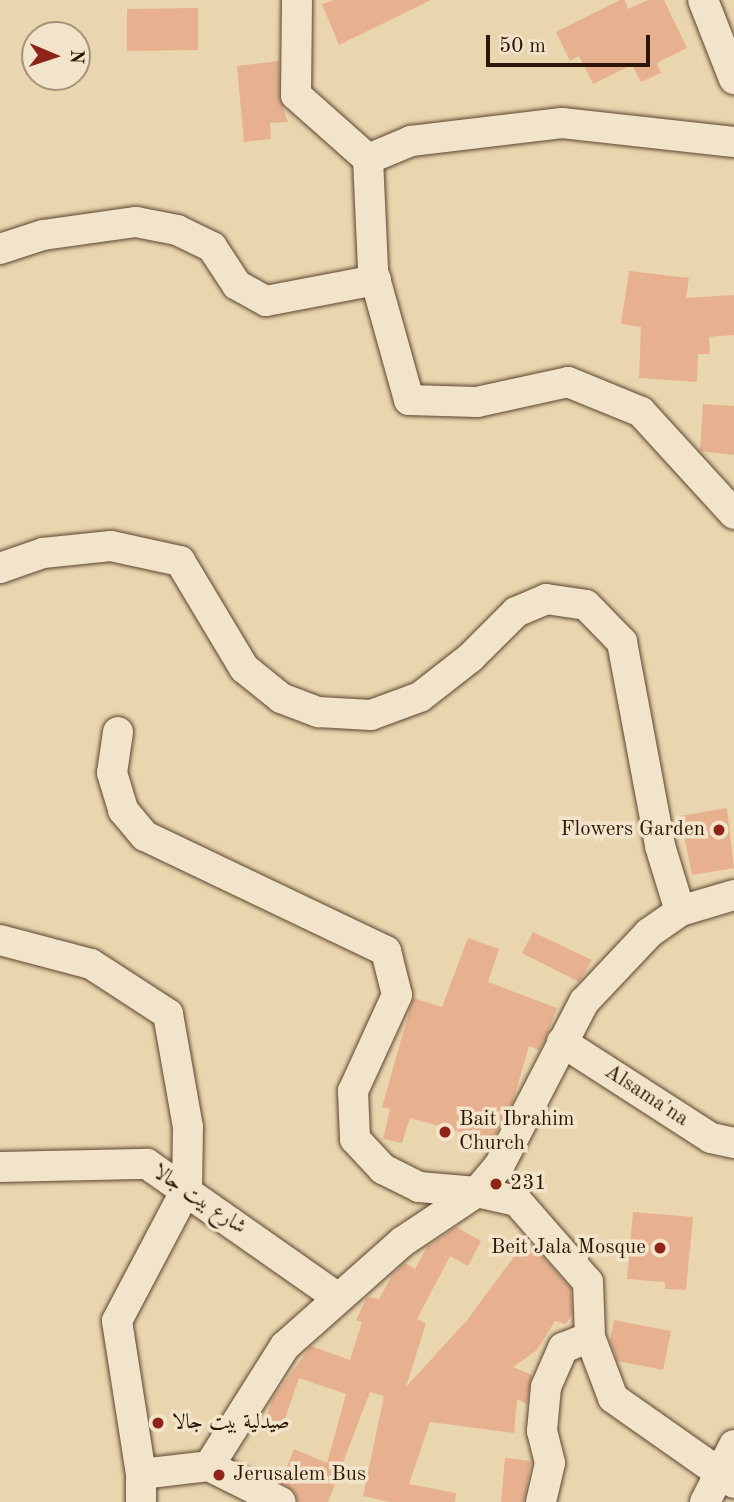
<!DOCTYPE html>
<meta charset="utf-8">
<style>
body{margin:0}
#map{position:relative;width:734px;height:1502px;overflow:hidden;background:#ead6ae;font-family:"Old Standard TT",Amiri,serif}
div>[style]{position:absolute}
.building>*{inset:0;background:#e7b190}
.roads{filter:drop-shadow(0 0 2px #5c4531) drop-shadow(0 0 2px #5c4531)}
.minor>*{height:30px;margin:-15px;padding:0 15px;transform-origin:15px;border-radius:15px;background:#f1e4ca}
.dots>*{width:19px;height:19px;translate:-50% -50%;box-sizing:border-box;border:4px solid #f1e4ca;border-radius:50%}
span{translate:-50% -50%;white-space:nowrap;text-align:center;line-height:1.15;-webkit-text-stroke:7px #f1e4ca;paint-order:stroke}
.poi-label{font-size:21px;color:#2d1507}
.right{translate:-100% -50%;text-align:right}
.left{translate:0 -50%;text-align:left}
.street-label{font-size:21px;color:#2d1507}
.north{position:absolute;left:21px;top:21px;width:70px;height:70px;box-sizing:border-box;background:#f1e4ca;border:2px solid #a3917c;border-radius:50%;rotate:92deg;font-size:19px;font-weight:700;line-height:28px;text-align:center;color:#2d1507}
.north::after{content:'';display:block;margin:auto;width:24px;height:32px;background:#8f2418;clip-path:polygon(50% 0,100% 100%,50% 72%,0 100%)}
.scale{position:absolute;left:486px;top:35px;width:164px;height:32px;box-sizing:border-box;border:4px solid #2d1507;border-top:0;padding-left:9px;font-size:21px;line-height:24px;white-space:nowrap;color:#2d1507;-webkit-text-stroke:5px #f1e4ca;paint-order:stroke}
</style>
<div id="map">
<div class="building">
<div style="clip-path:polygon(334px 0,431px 0,339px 45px,322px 4px)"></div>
<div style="clip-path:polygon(620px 0,625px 0,628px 9px,648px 0,664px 0,687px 48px,657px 63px,661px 73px,641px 82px,632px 65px,593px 84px,579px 56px,570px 61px,556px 32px)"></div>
<div style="clip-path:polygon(198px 8px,198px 50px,127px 51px,127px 9px)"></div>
<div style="clip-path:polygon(279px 61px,279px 95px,288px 122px,270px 123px,271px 139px,244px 142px,237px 66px)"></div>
<div style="clip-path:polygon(629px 271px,689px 278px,686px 298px,734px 295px,734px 335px,709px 337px,710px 354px,698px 354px,697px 382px,639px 378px,641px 327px,621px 324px)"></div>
<div style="clip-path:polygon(703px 404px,734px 406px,734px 455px,700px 451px)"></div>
<div style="clip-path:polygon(727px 808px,734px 868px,692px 875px,680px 816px)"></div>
<div style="clip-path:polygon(533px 932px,592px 960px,579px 982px,522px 953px)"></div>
<div style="clip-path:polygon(468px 938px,499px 949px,488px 982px,557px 1008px,545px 1040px,539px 1050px,529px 1046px,513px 1101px,492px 1141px,410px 1118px,402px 1143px,383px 1139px,390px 1109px,382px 1107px,413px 998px,442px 1007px)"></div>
<div style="clip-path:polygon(633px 1212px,693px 1217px,686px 1290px,665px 1289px,665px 1282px,627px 1279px)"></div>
<div style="clip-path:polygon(456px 1227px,481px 1241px,468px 1266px,450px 1256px,417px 1319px,426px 1323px,406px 1387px,468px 1319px,527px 1239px,571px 1289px,572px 1314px,566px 1324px,555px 1321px,537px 1350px,513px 1367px,532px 1375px,527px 1404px,517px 1399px,514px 1433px,430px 1422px,409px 1484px,456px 1493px,455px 1502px,390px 1502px,363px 1496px,384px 1396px,370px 1392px,328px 1502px,298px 1502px,295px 1492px,281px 1482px,294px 1449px,327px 1463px,346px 1394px,299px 1378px,281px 1431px,263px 1426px,273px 1398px,311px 1346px,350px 1360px,362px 1322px,356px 1320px,367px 1297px,379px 1299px,393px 1274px,405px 1263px,415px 1269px,427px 1247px)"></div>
<div style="clip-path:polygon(614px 1320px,671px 1331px,663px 1370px,618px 1361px,610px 1341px)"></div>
<div style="clip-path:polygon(505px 1458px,531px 1461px,524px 1502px,501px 1502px)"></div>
</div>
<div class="roads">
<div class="minor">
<div style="left:297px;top:0;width:95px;rotate:90.6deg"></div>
<div style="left:296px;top:95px;width:96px;rotate:41.6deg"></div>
<div style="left:368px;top:159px;width:112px;rotate:87.4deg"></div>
<div style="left:373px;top:271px;width:134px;rotate:74.4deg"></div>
<div style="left:409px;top:400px;width:68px;rotate:1.7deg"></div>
<div style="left:477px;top:402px;width:93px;rotate:-12.4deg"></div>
<div style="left:568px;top:382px;width:79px;rotate:22.3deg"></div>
<div style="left:641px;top:412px;width:138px;rotate:47.6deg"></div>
<div style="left:703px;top:0;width:85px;rotate:68.6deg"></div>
<div style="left:368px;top:159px;width:47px;rotate:-22.7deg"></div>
<div style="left:411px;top:141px;width:152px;rotate:-6.8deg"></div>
<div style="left:562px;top:123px;width:173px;rotate:6.3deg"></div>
<div style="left:0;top:249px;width:45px;rotate:-18deg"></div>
<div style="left:43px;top:235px;width:94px;rotate:-8deg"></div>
<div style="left:136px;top:222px;width:42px;rotate:11deg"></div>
<div style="left:177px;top:230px;width:39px;rotate:26deg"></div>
<div style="left:212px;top:247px;width:45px;rotate:56.7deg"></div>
<div style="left:237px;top:285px;width:33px;rotate:29deg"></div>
<div style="left:266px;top:301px;width:112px;rotate:-10.8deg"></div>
<div style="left:0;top:568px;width:46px;rotate:-19.2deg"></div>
<div style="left:43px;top:553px;width:68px;rotate:-5.9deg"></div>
<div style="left:111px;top:546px;width:71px;rotate:12.3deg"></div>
<div style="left:180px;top:561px;width:125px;rotate:59.1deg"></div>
<div style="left:244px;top:668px;width:48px;rotate:39deg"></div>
<div style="left:281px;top:698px;width:40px;rotate:21deg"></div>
<div style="left:318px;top:712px;width:53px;rotate:3.2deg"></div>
<div style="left:371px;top:715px;width:52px;rotate:-20.2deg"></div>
<div style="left:420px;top:697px;width:63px;rotate:-38deg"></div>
<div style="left:470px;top:658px;width:65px;rotate:-45deg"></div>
<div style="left:516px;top:612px;width:33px;rotate:-23deg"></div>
<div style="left:546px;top:599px;width:40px;rotate:8.5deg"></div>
<div style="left:586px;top:605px;width:52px;rotate:45.8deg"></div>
<div style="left:622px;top:642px;width:208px;rotate:79.4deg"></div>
<div style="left:660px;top:846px;width:68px;rotate:72.9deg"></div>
<div style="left:118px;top:732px;width:41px;rotate:98.3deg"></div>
<div style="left:112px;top:773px;width:39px;rotate:73deg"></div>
<div style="left:123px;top:810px;width:34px;rotate:50deg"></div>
<div style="left:145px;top:836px;width:267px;rotate:25.5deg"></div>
<div style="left:386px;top:951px;width:45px;rotate:76deg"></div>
<div style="left:397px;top:995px;width:106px;rotate:114.6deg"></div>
<div style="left:353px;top:1091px;width:48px;rotate:87.6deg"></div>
<div style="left:355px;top:1139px;width:41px;rotate:47deg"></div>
<div style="left:383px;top:1169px;width:40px;rotate:26.6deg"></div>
<div style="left:419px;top:1187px;width:58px;rotate:4.9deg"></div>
<div style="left:477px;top:1192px;width:41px;rotate:12.7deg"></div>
<div style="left:517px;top:1201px;width:108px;rotate:48.8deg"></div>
<div style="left:588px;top:1282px;width:55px;rotate:87.9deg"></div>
<div style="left:590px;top:1337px;width:65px;rotate:69.3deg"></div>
<div style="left:613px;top:1398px;width:148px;rotate:35.1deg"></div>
<div style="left:0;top:940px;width:94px;rotate:14.8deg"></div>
<div style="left:91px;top:964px;width:92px;rotate:33deg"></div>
<div style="left:168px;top:1014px;width:115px;rotate:80deg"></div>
<div style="left:188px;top:1127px;width:61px;rotate:90.9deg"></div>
<div style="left:187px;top:1188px;width:150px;rotate:117.8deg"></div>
<div style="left:117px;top:1321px;width:155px;rotate:81.1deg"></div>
<div style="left:562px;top:1042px;width:177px;rotate:32.8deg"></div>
<div style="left:711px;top:1138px;width:24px;rotate:12deg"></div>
<div style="left:0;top:1167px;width:147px;rotate:-1.2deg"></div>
<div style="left:147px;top:1164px;width:232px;rotate:35deg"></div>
<div style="left:209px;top:1466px;width:80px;rotate:26.6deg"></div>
<div style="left:141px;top:1502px;width:28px;rotate:-90deg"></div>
<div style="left:141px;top:1474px;width:68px;rotate:-6.7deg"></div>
<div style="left:209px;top:1466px;width:142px;rotate:-57.7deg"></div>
<div style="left:285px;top:1346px;width:157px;rotate:-41.6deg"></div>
<div style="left:402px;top:1242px;width:90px;rotate:-33.7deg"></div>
<div style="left:477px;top:1192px;width:34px;rotate:-50deg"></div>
<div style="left:499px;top:1166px;width:185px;rotate:-62.6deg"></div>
<div style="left:584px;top:1002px;width:95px;rotate:-46.7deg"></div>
<div style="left:649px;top:933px;width:38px;rotate:-35deg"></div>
<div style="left:680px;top:911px;width:56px;rotate:-16.5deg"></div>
<div style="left:541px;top:1502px;width:40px;rotate:-77deg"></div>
<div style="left:550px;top:1463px;width:33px;rotate:-104deg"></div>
<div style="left:542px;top:1431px;width:44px;rotate:-84.8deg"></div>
<div style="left:546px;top:1387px;width:43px;rotate:-66.4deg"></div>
<div style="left:563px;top:1348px;width:29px;rotate:-22deg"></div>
<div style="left:705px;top:1502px;width:64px;rotate:-63deg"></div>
</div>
</div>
<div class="dots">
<div style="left:719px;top:830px;background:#8f2418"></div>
<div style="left:445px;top:1132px;background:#8f2418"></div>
<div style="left:496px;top:1184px;background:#8f2418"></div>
<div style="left:660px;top:1248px;background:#8f2418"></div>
<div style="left:158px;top:1423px;background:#8f2418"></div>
<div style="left:219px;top:1475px;background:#8f2418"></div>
</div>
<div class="poi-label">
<span class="right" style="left:705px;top:830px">Flowers Garden</span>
<span class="left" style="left:459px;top:1132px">Bait Ibrahim<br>Church</span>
<span class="left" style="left:510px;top:1184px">231</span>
<span class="right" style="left:646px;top:1248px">Beit Jala Mosque</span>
<span class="left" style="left:172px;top:1423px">صيدلية بيت جالا</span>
<span class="left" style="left:233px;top:1475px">Jerusalem Bus</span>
</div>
<div class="street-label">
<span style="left:646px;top:1096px;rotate:33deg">Alsama'na</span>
<span style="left:199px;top:1200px;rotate:34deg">شارع بيت جالا</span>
</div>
<div class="north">N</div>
<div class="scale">50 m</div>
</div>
